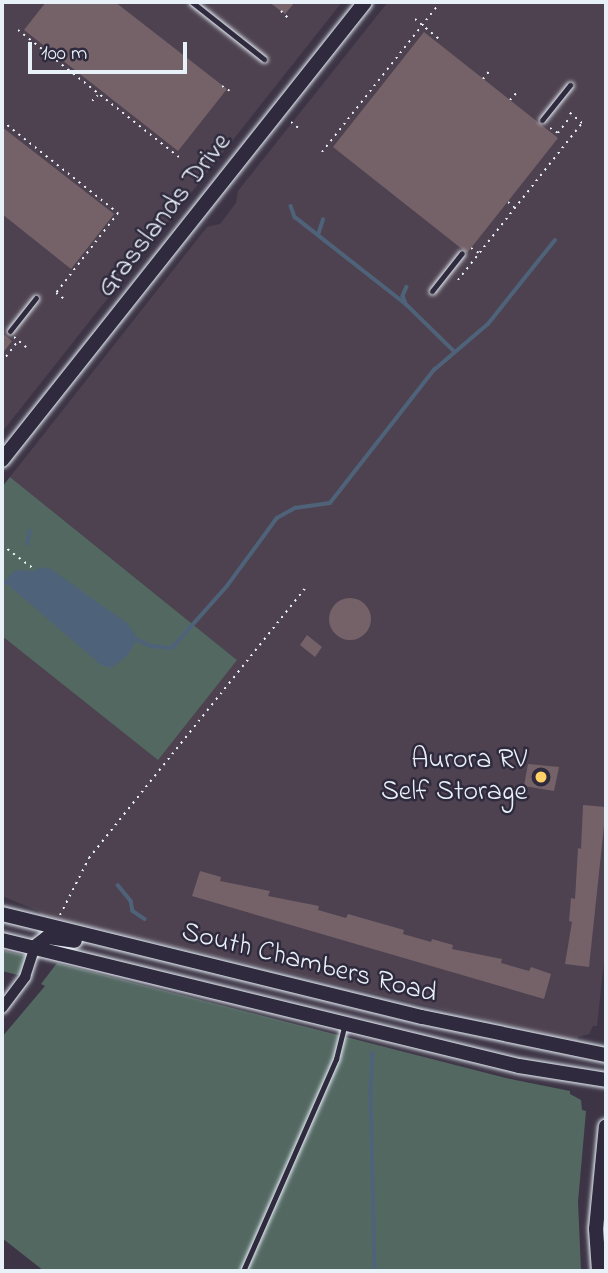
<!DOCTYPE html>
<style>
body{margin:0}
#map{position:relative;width:608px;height:1273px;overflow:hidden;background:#3d3546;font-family:"Indie Flower",sans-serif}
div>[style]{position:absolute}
.built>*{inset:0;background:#4e4250}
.green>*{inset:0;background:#546862}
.water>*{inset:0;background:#4e6379}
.stream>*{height:3.5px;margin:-1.75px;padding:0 1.75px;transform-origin:1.75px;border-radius:1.75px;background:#4e6379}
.building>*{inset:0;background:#756269}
.round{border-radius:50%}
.path>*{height:2px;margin-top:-1px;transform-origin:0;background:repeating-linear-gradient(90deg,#e8f1f8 0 2px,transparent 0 7px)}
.roads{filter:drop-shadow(0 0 2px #e8f1f8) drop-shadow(0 0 2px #e8f1f8)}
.lane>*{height:5px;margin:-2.5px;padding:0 2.5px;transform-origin:2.5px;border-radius:2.5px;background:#2f2a3d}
.street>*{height:10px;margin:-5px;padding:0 5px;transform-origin:5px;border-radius:5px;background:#2f2a3d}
.secondary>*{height:14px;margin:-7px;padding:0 7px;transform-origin:7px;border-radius:7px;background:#2f2a3d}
.dots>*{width:19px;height:19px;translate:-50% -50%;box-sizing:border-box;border:4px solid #2f2a3d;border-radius:50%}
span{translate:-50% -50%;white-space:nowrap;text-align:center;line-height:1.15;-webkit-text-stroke:5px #2f2a3d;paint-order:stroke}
.street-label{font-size:28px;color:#e8f1f8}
.poi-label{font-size:28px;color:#e8f1f8}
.right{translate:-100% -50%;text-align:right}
.frame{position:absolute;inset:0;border:4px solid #e8f1f8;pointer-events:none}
.scale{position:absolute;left:28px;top:42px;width:159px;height:32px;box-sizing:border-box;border:4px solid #e8f1f8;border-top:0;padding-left:9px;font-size:21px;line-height:24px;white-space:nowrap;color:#e8f1f8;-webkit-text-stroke:5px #2f2a3d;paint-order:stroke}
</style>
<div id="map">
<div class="built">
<div style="clip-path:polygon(2px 2px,342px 2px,2px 432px)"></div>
<div style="clip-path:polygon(388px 2px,606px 2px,606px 943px,597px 1026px,593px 1026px,589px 1034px,578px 1037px,577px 1041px,41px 915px,38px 911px,2px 896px,2px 636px,158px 759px,236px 659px,10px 477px,207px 227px,220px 224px,236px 203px,238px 191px)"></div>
</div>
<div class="green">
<div style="clip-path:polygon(10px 477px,237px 660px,158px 760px,2px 636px,2px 487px)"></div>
<div style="clip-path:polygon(2px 950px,31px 957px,24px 974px,18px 975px,2px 971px)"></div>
<div style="clip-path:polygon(57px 963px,506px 1078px,570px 1091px,570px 1094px,581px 1100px,582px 1110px,586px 1111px,578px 1202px,581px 1271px,44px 1271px,2px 1238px,2px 1037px,45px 986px,41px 984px)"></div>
</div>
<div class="water">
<div style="clip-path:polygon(42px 567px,51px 569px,128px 624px,135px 634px,135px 644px,125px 658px,111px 668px,101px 665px,7px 584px,2px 584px,15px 570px,33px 571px)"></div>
</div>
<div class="stream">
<div style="left:291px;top:206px;width:12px;rotate:70deg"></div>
<div style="left:295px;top:217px;width:141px;rotate:38.1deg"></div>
<div style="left:318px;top:235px;width:16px;rotate:-72deg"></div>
<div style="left:407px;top:287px;width:10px;rotate:114deg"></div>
<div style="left:403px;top:296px;width:9px;rotate:69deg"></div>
<div style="left:406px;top:304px;width:67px;rotate:44.4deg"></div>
<div style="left:27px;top:544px;width:13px;rotate:-77deg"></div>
<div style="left:132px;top:637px;width:21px;rotate:25deg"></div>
<div style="left:151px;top:646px;width:21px;rotate:5deg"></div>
<div style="left:172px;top:648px;width:83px;rotate:-48.4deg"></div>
<div style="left:227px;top:586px;width:84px;rotate:-53.7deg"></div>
<div style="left:277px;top:518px;width:21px;rotate:-29deg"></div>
<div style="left:295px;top:508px;width:35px;rotate:-8deg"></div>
<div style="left:330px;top:503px;width:169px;rotate:-52deg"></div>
<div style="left:434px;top:370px;width:71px;rotate:-40.4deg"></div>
<div style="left:488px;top:324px;width:107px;rotate:-51.4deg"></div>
<div style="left:118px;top:885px;width:21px;rotate:51deg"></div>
<div style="left:131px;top:901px;width:10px;rotate:79deg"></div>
<div style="left:133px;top:911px;width:14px;rotate:34deg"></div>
<div style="left:373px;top:1053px;width:37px;rotate:93deg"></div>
<div style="left:371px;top:1090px;width:181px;rotate:88.7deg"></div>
</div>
<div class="building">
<div style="clip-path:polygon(46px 2px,115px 2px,227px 89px,178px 151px,24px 30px)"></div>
<div style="clip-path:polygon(269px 2px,295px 2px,285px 14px)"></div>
<div style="clip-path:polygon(424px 32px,558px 138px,467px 253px,333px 147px)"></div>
<div style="clip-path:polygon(2px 127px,114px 214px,71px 269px,2px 214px)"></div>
<div style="clip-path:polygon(2px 333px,12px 341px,2px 354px)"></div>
<div class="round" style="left:329px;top:598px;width:42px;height:42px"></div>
<div style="clip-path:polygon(307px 635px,322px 647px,315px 657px,300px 645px)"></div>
<div style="clip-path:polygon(528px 764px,559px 767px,554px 791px,524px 786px)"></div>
<div style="clip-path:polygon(583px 805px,606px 807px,589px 967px,565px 964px,572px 922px,569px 921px,571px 898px,575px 899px,578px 848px,581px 849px)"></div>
<div style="clip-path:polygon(200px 871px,221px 877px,220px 881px,270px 891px,268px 896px,319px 906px,318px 910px,346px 918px,348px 914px,404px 930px,403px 934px,431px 942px,432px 939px,453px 945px,452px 949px,502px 959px,501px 963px,529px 971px,531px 967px,551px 974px,544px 999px,192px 896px)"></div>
</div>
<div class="path">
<div style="left:42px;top:2px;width:4px;rotate:34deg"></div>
<div style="left:281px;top:11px;width:10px;rotate:45deg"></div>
<div style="left:415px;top:19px;width:34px;rotate:40deg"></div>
<div style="left:18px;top:30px;width:205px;rotate:38.3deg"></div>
<div style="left:483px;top:79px;width:13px;rotate:-51deg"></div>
<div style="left:222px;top:86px;width:9px;rotate:32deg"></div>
<div style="left:510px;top:100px;width:13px;rotate:-48deg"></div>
<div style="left:92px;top:101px;width:8px;rotate:-45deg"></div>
<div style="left:2px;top:121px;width:148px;rotate:38.4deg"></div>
<div style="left:118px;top:213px;width:101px;rotate:127.8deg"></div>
<div style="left:56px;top:293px;width:9px;rotate:36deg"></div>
<div style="left:291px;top:122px;width:13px;rotate:39deg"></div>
<div style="left:550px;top:128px;width:9px;rotate:32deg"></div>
<div style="left:558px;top:133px;width:21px;rotate:-53deg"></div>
<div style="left:322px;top:152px;width:187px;rotate:-51.7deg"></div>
<div style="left:508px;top:202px;width:8px;rotate:40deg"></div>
<div style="left:471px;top:248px;width:9px;rotate:32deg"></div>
<div style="left:458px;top:280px;width:200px;rotate:-51.7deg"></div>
<div style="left:582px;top:123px;width:17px;rotate:-140deg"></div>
<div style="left:14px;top:337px;width:16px;rotate:40deg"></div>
<div style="left:2px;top:362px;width:26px;rotate:-53deg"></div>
<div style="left:2px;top:545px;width:38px;rotate:37deg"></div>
<div style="left:60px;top:915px;width:64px;rotate:-63deg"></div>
<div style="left:89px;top:858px;width:349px;rotate:-51.3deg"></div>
</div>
<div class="roads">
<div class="lane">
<div style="left:192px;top:2px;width:92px;rotate:38.4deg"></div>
<div style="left:542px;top:120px;width:45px;rotate:-51.3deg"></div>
<div style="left:432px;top:291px;width:48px;rotate:-51.7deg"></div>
<div style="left:10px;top:331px;width:42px;rotate:-51.8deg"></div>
<div style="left:243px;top:1271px;width:232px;rotate:-66.3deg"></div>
<div style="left:336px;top:1059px;width:36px;rotate:-76deg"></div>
</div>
<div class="street">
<div style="left:2px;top:1008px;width:39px;rotate:-53deg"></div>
<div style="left:25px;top:977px;width:32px;rotate:-72deg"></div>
</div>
<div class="secondary">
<div style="left:2px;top:460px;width:584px;rotate:-51.6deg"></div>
<div style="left:2px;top:914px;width:432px;rotate:13.8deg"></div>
<div style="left:422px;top:1017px;width:188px;rotate:11.7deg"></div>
<div style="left:2px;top:940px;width:532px;rotate:13.7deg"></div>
<div style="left:519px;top:1066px;width:88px;rotate:9.1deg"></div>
<div style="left:35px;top:947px;width:16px;rotate:-38deg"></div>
<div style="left:48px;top:937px;width:27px;rotate:8deg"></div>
<div style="left:599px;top:1271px;width:42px;rotate:-94.1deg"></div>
<div style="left:596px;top:1229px;width:103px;rotate:-84.5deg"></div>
</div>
</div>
<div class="dots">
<div style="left:541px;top:777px;background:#ffd166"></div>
</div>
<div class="street-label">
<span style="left:165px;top:216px;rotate:-52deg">Grasslands Drive</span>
<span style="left:309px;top:964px;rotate:14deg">South Chambers Road</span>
</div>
<div class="poi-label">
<span class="right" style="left:527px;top:777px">Aurora RV<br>Self Storage</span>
</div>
<div class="frame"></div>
<div class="scale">100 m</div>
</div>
